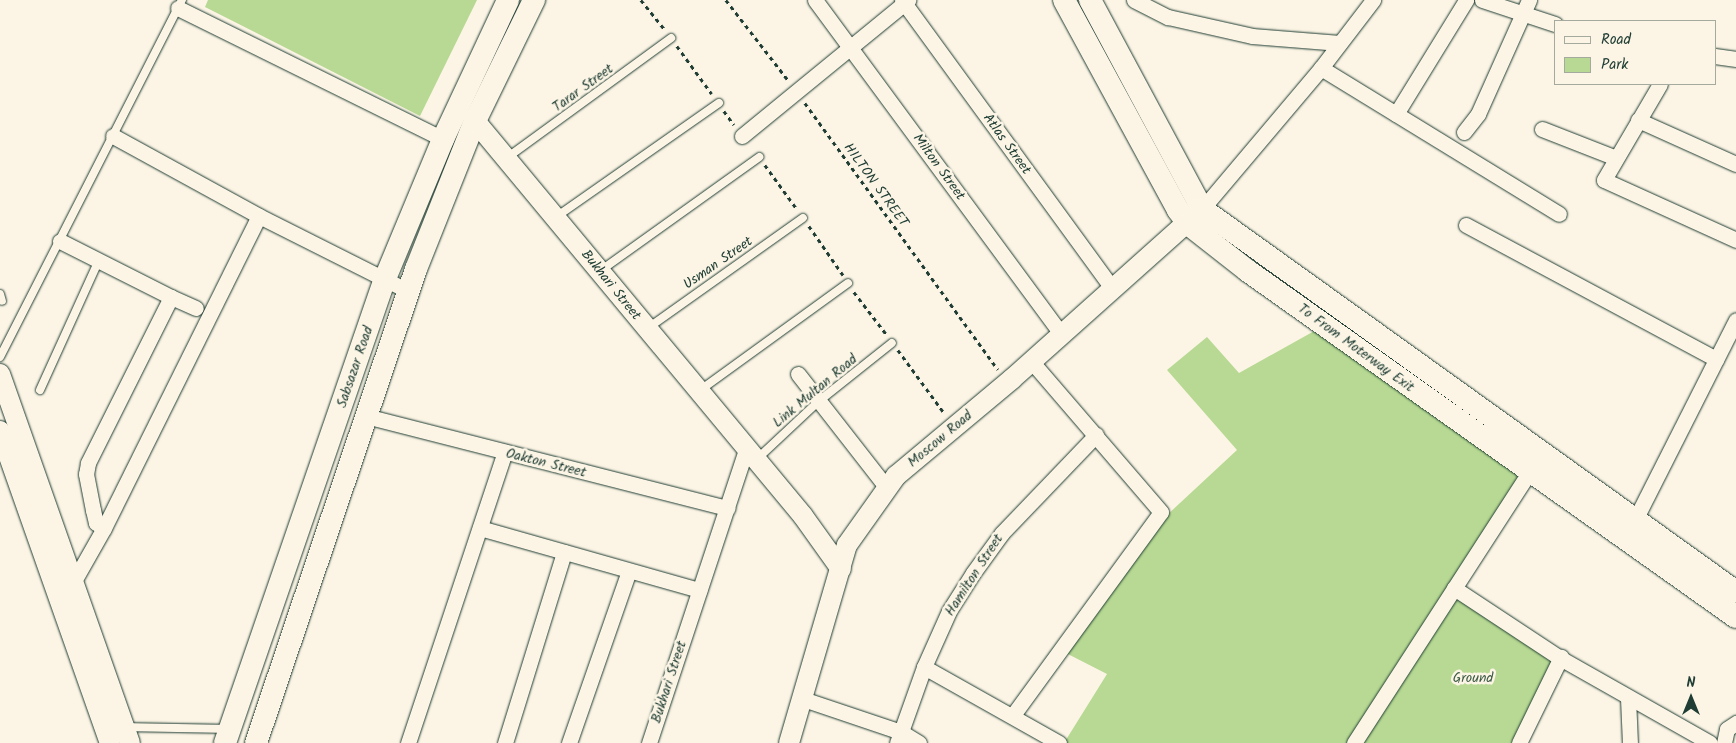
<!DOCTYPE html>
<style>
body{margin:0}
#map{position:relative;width:1736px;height:743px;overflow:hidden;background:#fcf5e5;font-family:Kalam,sans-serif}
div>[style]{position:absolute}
.green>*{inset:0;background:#b7d993}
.path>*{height:2.5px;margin-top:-1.25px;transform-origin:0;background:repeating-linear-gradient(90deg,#1f3d34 0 4px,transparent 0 8px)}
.roads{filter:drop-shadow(0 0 1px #1f3d34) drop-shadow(0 0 1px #1f3d34)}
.service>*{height:8px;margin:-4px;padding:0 4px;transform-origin:4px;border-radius:4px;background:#fcf5e5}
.minor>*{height:15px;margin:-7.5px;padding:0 7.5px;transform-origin:7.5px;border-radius:7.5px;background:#fcf5e5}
.tertiary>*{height:20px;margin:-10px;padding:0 10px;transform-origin:10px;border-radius:10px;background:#fcf5e5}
.secondary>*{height:22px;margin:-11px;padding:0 11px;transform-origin:11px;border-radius:11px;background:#fcf5e5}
span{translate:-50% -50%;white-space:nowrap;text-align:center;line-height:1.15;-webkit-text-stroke:5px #fcf5e5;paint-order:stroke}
.street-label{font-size:14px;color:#1f3d34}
.park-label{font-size:14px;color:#3d5c47}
.legend{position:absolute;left:1554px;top:20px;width:162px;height:65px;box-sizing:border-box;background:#fcf5e5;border:1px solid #a4ab9e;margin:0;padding:6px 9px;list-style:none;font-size:15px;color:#1f3d34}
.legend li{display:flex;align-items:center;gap:10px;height:25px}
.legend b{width:25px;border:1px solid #a4ab9e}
.north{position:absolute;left:1666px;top:673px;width:50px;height:50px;-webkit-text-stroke:4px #fcf5e5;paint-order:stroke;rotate:0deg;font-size:14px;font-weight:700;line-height:20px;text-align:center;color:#1f3d34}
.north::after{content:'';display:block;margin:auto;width:18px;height:22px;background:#1f3d34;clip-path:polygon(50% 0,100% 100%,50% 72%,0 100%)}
</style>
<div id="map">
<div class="green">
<div style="clip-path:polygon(208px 0,477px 0,420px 116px,205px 7px)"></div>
<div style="clip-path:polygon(1325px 325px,1529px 472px,1454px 588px,1561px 657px,1519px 743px,1064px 743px,1107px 674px,1060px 650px,1166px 516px,1237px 450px,1167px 370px,1207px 337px,1239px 373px)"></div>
</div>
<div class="path">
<div style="left:641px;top:0;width:38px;rotate:51deg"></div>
<div style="left:726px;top:0;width:101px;rotate:52.2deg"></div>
<div style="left:677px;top:46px;width:59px;rotate:53.9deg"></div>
<div style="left:805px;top:103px;width:329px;rotate:54.1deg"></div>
<div style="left:724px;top:111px;width:17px;rotate:54deg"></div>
<div style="left:765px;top:165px;width:54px;rotate:54deg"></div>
<div style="left:809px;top:226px;width:60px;rotate:55.2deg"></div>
<div style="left:854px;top:292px;width:54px;rotate:52.5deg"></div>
<div style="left:898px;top:350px;width:79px;rotate:53.7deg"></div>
</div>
<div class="roads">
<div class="service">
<div style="left:508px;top:157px;width:202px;rotate:-36.1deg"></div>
<div style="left:556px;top:217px;width:199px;rotate:-35deg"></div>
<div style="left:600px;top:271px;width:196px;rotate:-35.6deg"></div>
<div style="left:0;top:294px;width:7px;rotate:74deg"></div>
<div style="left:648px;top:328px;width:190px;rotate:-35.4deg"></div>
<div style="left:0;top:357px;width:401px;rotate:-63deg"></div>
<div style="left:40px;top:390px;width:141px;rotate:-65.6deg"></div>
<div style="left:699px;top:391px;width:184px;rotate:-35.9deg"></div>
<div style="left:757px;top:459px;width:85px;rotate:-43.1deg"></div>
<div style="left:819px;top:401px;width:93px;rotate:-38.5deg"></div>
<div style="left:125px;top:727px;width:103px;rotate:1.1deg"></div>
</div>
<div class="minor">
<div style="left:815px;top:0;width:416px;rotate:53.6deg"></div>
<div style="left:902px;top:0;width:358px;rotate:53.9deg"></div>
<div style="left:1134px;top:0;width:38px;rotate:27deg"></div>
<div style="left:1168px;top:17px;width:86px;rotate:12.7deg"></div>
<div style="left:1252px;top:36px;width:88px;rotate:4.5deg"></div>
<div style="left:1482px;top:0;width:77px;rotate:18.2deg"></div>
<div style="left:178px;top:8px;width:296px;rotate:26.3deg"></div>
<div style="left:1715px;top:56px;width:21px;rotate:8deg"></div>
<div style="left:1321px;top:68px;width:279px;rotate:31.5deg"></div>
<div style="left:1660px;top:84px;width:111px;rotate:120.3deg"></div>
<div style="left:1604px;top:180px;width:145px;rotate:24.4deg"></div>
<div style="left:1396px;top:114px;width:134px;rotate:-58.4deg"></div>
<div style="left:1638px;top:120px;width:107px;rotate:24.2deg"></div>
<div style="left:1542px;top:129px;width:79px;rotate:21.4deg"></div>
<div style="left:1464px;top:132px;width:23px;rotate:-52deg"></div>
<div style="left:1478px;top:114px;width:125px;rotate:-65.9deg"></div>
<div style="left:113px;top:136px;width:166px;rotate:28.7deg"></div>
<div style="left:259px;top:216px;width:167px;rotate:26.7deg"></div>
<div style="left:742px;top:136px;width:215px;rotate:-39.3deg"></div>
<div style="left:1202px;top:209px;width:185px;rotate:-49.8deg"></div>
<div style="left:1321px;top:68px;width:86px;rotate:-52.6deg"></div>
<div style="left:1466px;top:225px;width:284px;rotate:28.2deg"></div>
<div style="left:60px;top:241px;width:124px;rotate:26.8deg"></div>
<div style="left:171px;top:297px;width:186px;rotate:116.6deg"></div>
<div style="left:88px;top:463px;width:11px;rotate:100deg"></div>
<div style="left:86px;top:474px;width:37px;rotate:79deg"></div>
<div style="left:93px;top:510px;width:13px;rotate:77deg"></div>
<div style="left:96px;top:523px;width:9px;rotate:32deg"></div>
<div style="left:171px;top:297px;width:27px;rotate:24deg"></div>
<div style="left:798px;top:374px;width:145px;rotate:52deg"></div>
<div style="left:366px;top:416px;width:373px;rotate:14.3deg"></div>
<div style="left:1634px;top:522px;width:226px;rotate:-63.2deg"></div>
<div style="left:480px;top:528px;width:228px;rotate:15.8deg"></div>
<div style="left:70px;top:588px;width:69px;rotate:-60.5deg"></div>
<div style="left:104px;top:528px;width:348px;rotate:-63.6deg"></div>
<div style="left:1454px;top:588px;width:127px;rotate:33.4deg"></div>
<div style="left:1560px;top:658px;width:172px;rotate:29.5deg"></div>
<div style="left:924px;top:667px;width:155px;rotate:29.4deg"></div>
<div style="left:1628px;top:698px;width:45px;rotate:87.5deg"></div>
<div style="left:803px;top:699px;width:103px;rotate:18.6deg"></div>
<div style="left:901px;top:732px;width:21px;rotate:31deg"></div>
<div style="left:1013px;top:715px;width:251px;rotate:-53.9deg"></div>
<div style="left:1161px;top:512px;width:198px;rotate:-130.7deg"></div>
<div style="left:408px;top:743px;width:307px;rotate:-71.6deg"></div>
<div style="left:505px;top:743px;width:200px;rotate:-72.8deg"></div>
<div style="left:569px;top:743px;width:182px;rotate:-70.8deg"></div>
<div style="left:649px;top:743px;width:309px;rotate:-71.7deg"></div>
<div style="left:897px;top:743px;width:81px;rotate:-70.4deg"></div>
<div style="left:924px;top:667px;width:61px;rotate:-65.9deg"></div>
<div style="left:949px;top:611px;width:45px;rotate:-57.7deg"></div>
<div style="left:973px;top:573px;width:49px;rotate:-54.1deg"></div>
<div style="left:1002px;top:533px;width:136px;rotate:-46.2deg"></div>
<div style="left:1354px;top:743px;width:323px;rotate:-57.1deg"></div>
<div style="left:1519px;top:743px;width:96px;rotate:-64deg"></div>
<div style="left:1724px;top:743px;width:14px;rotate:-78deg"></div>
<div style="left:1727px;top:729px;width:11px;rotate:-34deg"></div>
</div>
<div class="tertiary">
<div style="left:475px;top:121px;width:513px;rotate:50.29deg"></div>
<div style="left:803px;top:516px;width:65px;rotate:54.4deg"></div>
<div style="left:0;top:374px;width:391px;rotate:70.6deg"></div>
<div style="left:0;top:431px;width:331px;rotate:70.6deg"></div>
<div style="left:789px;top:743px;width:206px;rotate:-73.7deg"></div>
<div style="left:847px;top:545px;width:85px;rotate:-54.6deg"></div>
<div style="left:896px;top:476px;width:151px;rotate:-39.9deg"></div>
<div style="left:1012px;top:379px;width:251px;rotate:-41.8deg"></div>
</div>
<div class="secondary">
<div style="left:1064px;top:0;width:239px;rotate:61.5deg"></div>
<div style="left:1178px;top:210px;width:17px;rotate:54deg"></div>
<div style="left:1188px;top:224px;width:76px;rotate:38.1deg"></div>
<div style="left:1248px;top:271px;width:598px;rotate:35.34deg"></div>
<div style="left:1090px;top:0;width:237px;rotate:61.8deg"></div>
<div style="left:1202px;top:209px;width:657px;rotate:35.65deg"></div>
<div style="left:225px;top:743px;width:489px;rotate:-71deg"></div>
<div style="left:384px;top:281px;width:154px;rotate:-67.4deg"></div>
<div style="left:443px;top:139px;width:153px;rotate:-64.9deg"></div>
<div style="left:256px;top:743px;width:500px;rotate:-71.35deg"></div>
<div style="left:416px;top:269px;width:159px;rotate:-68.3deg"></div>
<div style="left:475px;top:121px;width:135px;rotate:-64deg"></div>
</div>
</div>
<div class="street-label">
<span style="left:583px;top:88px;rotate:-36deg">Tarar Street</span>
<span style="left:1007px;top:144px;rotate:54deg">Atlas Street</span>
<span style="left:939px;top:167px;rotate:54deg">Milton Street</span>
<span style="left:876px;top:185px;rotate:54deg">HILTON STREET</span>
<span style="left:718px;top:263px;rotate:-35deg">Usman Street</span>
<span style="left:611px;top:285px;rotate:51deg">Bukhari Street</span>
<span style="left:1356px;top:348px;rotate:36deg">To From Moterway Exit</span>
<span style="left:355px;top:367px;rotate:-71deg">Sabsazar Road</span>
<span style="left:815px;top:391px;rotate:-40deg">Link Multan Road</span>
<span style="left:940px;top:439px;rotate:-40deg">Moscow Road</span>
<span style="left:546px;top:463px;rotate:14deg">Oakton Street</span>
<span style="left:974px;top:575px;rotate:-57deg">Hamilton Street</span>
<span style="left:669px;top:682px;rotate:-72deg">Bukhari Street</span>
</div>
<div class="park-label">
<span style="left:1473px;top:678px">Ground</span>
</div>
<ul class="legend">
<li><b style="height:6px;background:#fcf5e5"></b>Road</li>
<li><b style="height:14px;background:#b7d993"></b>Park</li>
</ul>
<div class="north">N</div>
</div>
